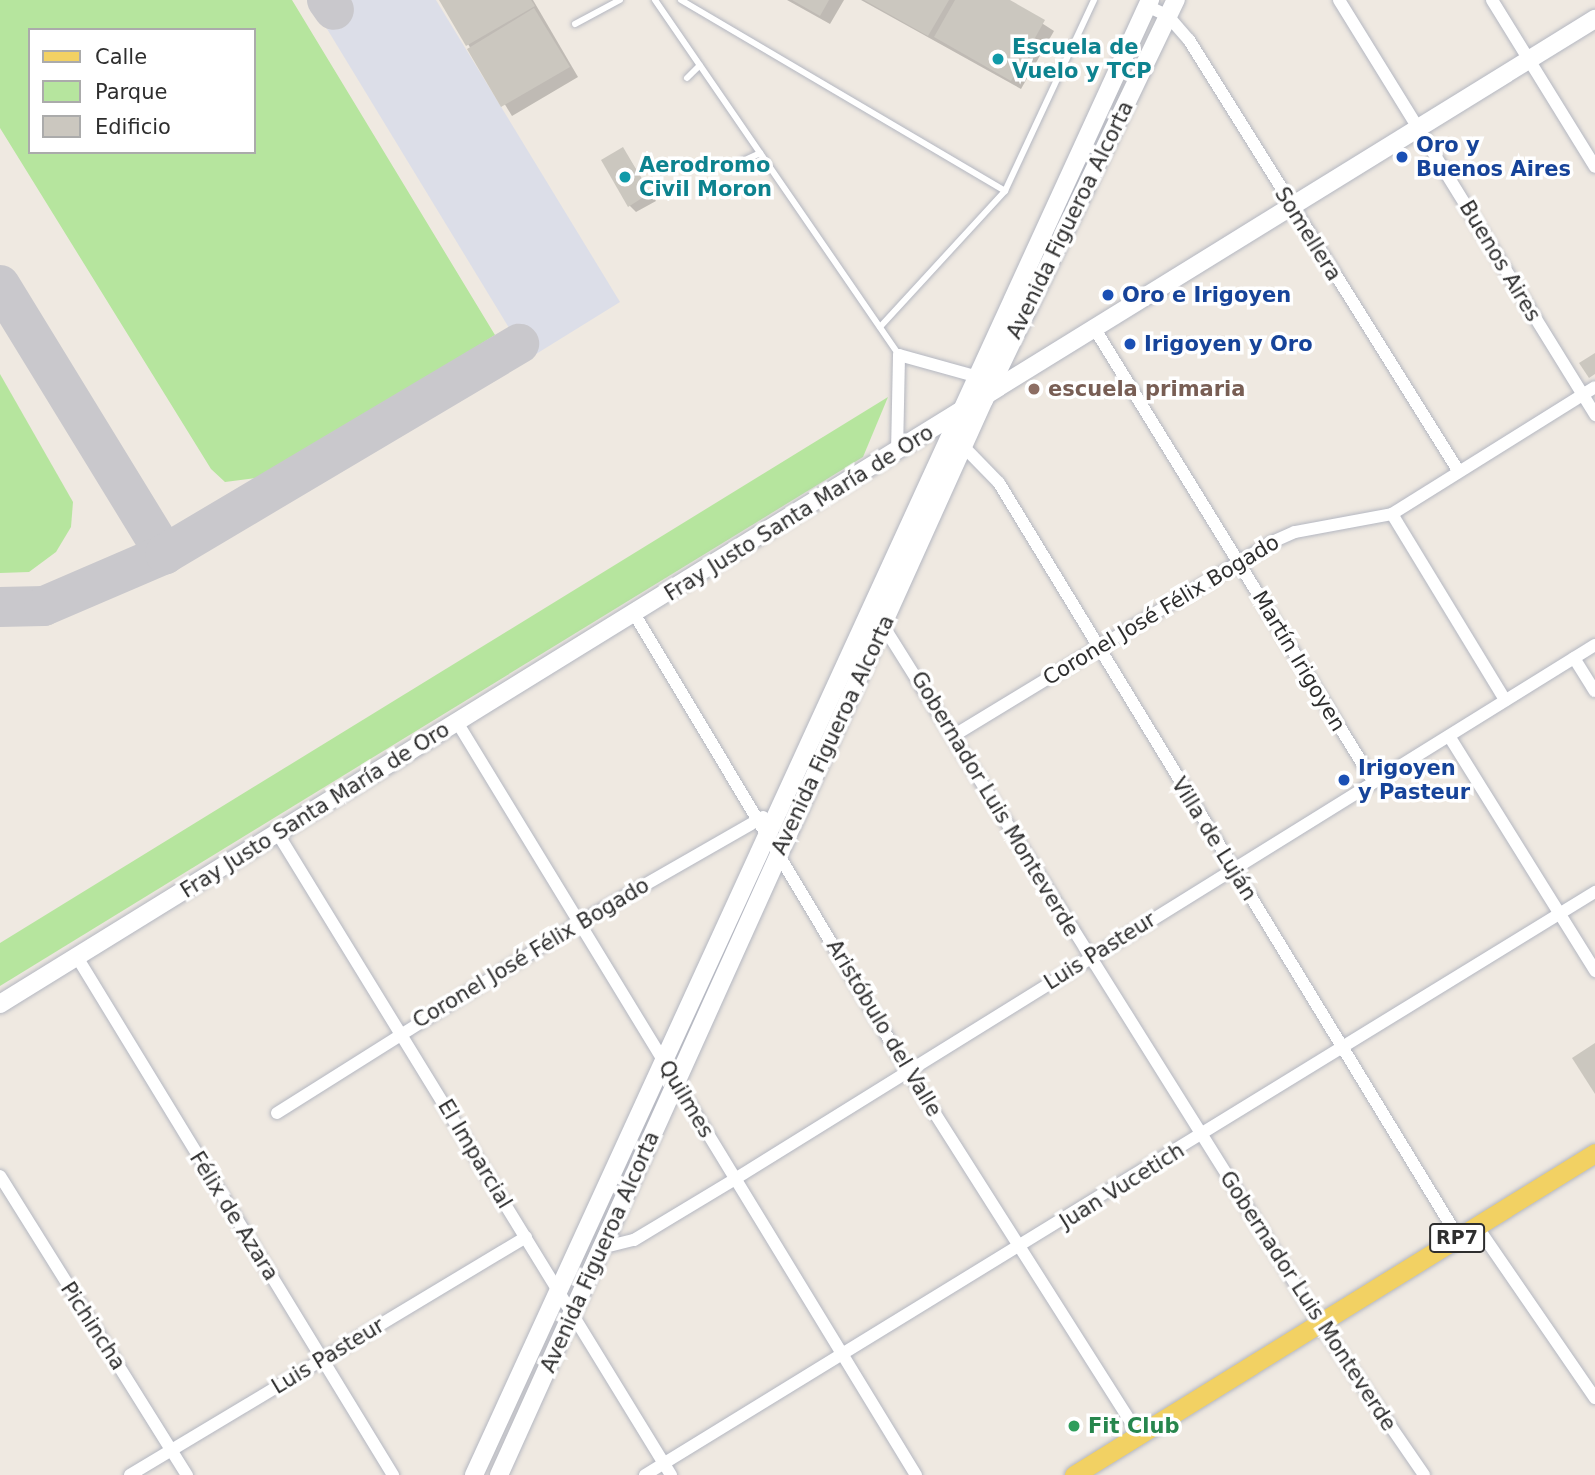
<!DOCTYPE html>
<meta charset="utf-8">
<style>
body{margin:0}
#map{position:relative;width:1595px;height:1475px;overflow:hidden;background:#efe9e1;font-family:"DejaVu Sans",sans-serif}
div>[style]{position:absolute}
.airport>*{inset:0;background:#dcdee8}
.green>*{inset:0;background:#b6e59e}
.shadow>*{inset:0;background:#0003}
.taxiway>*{height:40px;margin:-20px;padding:0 20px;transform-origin:20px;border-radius:20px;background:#c9c8cc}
.building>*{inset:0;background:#cbc7bf}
.roads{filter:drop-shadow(0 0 2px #b4b7c1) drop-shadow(0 0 2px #b4b7c1)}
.lane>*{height:6px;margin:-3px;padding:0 3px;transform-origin:3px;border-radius:3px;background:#fff}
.street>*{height:12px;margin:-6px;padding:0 6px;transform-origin:6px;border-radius:6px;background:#fff}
.secondary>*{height:18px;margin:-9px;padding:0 9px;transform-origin:9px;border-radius:9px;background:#fff}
.primary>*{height:19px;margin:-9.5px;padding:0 9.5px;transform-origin:9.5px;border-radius:9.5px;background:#f2d163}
.dots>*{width:19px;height:19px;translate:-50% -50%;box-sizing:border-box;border:4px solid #fff;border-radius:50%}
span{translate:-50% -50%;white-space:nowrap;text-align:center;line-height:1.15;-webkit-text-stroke:7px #fff;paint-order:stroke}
.shield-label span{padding:2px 5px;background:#fff;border:2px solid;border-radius:5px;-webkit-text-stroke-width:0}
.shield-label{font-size:19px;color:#2e2e2e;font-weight:700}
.culture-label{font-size:21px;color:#0d838f;font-weight:700}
.left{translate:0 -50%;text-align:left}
.transit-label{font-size:21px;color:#164399;font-weight:700}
.street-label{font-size:21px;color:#2e2e2e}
.education-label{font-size:21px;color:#785e54;font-weight:700}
.leisure-label{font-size:21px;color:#27864d;font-weight:700}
.legend{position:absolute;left:28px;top:28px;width:228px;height:126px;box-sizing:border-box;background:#fff;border:2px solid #ababab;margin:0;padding:9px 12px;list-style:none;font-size:21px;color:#2e2e2e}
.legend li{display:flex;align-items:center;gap:14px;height:35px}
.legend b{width:35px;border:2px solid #ababab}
</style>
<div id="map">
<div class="airport">
<div style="clip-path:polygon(351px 0,436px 0,620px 302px,528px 359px,321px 19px)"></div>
</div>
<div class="green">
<div style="clip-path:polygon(evenodd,0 0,292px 0,495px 335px,272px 476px,225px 482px,211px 469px,0 128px,0 0,30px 30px,254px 30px,254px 152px,30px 152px,30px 30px)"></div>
<div style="clip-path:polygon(0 374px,73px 502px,71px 527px,56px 552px,29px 572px,0 573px)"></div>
<div style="clip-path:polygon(888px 397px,863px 457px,0 986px,0 943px)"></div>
</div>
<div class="shadow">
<div style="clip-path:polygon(441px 0,533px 0,578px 77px,512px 116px)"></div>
<div style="clip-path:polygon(787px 0,844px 0,830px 24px)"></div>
<div style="clip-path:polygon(861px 0,1006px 0,1054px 31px,1021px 89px)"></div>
<div style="clip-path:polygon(623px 149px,656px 201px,636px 212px,629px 205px)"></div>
</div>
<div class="taxiway">
<div style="left:327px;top:0;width:12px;rotate:55deg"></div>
<div style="left:0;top:285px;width:316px;rotate:58.5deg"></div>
<div style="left:0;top:607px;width:44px;rotate:-1.3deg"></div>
<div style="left:44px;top:606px;width:132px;rotate:-23.3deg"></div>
<div style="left:165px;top:554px;width:412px;rotate:-30.7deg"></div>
</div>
<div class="building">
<div style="clip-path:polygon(439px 0,531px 0,535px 6px,466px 46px)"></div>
<div style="clip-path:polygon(792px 0,829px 0,820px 16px)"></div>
<div style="clip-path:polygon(864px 0,949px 0,928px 36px)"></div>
<div style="clip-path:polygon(955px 0,1010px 0,1045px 20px,1011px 81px,934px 37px)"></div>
<div style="clip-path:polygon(534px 8px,570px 67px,501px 107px,467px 49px)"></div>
<div style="clip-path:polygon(623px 147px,650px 193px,628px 207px,601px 160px)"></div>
<div style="clip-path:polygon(1595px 353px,1595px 374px,1589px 378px,1579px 363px)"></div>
<div style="clip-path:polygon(1595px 1043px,1595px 1094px,1572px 1058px)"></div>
</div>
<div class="roads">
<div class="lane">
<div style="left:655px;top:0;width:431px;rotate:55.5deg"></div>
<div style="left:681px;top:0;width:376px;rotate:30.5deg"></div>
<div style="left:575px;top:24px;width:51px;rotate:-28.1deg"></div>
<div style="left:687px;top:78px;width:18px;rotate:-45deg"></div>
<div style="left:743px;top:161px;width:19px;rotate:-25deg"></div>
<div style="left:880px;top:327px;width:185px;rotate:-47.4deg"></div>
<div style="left:1005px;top:191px;width:211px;rotate:-65deg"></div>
</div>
<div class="street">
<div style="left:1339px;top:0;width:488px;rotate:58.3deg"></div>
<div style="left:1492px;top:0;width:196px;rotate:58.3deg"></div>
<div style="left:1147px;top:6px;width:23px;rotate:25deg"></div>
<div style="left:1168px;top:16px;width:32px;rotate:49deg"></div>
<div style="left:1189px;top:40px;width:509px;rotate:57.99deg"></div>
<div style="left:1093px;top:326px;width:534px;rotate:58.39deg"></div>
<div style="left:899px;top:355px;width:86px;rotate:15.5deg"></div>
<div style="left:964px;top:447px;width:50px;rotate:45.8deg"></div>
<div style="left:999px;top:483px;width:883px;rotate:58.67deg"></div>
<div style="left:897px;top:452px;width:97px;rotate:-88.8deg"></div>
<div style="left:1392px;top:514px;width:218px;rotate:58.7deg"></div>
<div style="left:635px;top:615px;width:531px;rotate:59.09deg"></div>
<div style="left:908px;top:1071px;width:432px;rotate:57.6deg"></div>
<div style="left:884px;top:627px;width:824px;rotate:57.95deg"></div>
<div style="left:1321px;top:1325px;width:182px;rotate:55.5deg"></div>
<div style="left:1574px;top:658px;width:39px;rotate:58deg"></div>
<div style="left:457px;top:722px;width:882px;rotate:58.64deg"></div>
<div style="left:953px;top:736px;width:371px;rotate:-31.3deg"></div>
<div style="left:1270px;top:543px;width:27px;rotate:-24deg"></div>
<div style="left:1295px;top:532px;width:99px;rotate:-10.5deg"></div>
<div style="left:1392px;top:514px;width:239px;rotate:-32deg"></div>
<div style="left:1449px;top:736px;width:277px;rotate:58.1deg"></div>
<div style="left:278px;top:834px;width:752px;rotate:58.49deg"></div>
<div style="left:77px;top:957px;width:607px;rotate:58.62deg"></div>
<div style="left:277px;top:1113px;width:358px;rotate:-32.2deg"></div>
<div style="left:580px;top:922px;width:211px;rotate:-29.8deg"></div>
<div style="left:0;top:1176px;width:353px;rotate:58deg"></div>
<div style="left:1476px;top:1225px;width:210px;rotate:55.5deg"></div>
<div style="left:601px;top:1248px;width:34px;rotate:-14deg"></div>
<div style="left:634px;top:1240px;width:118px;rotate:-31.1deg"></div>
<div style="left:735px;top:1179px;width:1012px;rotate:-31.84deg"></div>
<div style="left:130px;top:1475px;width:462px;rotate:-31deg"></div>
<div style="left:645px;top:1475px;width:1115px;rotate:-31.54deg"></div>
</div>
<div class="secondary">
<div style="left:0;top:1004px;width:1875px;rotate:-31.7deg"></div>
<div style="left:474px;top:1475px;width:1623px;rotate:-65.38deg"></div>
<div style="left:499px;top:1475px;width:1179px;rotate:-65.72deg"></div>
<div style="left:984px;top:400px;width:444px;rotate:-64.4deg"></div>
</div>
<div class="primary">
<div style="left:1074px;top:1475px;width:612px;rotate:-31.72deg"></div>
</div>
</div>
<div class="dots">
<div style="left:998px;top:59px;background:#0f9aa8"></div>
<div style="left:1402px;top:157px;background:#1a4fb4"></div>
<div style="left:625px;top:177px;background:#0f9aa8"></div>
<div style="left:1108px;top:295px;background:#1a4fb4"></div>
<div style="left:1130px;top:344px;background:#1a4fb4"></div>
<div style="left:1034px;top:389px;background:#8d6e63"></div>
<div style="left:1344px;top:780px;background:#1a4fb4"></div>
<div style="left:1074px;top:1426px;background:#2e9e5b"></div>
</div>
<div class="shield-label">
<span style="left:1457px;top:1238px">RP7</span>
</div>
<div class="culture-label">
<span class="left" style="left:1012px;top:59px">Escuela de<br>Vuelo y TCP</span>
<span class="left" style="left:639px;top:177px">Aerodromo<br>Civil Moron</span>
</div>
<div class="transit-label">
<span class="left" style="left:1416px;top:157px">Oro y<br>Buenos Aires</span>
<span class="left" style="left:1122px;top:295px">Oro e Irigoyen</span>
<span class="left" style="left:1144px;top:344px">Irigoyen y Oro</span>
<span class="left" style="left:1358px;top:780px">Irigoyen<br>y Pasteur</span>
</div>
<div class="street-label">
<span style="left:1070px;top:220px;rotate:-64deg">Avenida Figueroa Alcorta</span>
<span style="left:1308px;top:234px;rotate:58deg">Somellera</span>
<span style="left:1500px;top:261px;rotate:59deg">Buenos Aires</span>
<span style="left:799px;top:513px;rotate:-32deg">Fray Justo Santa María de Oro</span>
<span style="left:1161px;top:610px;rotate:-31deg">Coronel José Félix Bogado</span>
<span style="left:1299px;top:661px;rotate:59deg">Martín Irigoyen</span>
<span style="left:833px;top:735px;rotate:-65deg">Avenida Figueroa Alcorta</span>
<span style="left:995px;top:804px;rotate:59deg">Gobernador Luis Monteverde</span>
<span style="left:315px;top:810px;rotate:-32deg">Fray Justo Santa María de Oro</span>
<span style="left:1214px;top:839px;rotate:58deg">Villa de Luján</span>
<span style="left:1100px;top:951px;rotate:-32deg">Luis Pasteur</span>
<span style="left:531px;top:953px;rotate:-31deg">Coronel José Félix Bogado</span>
<span style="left:884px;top:1028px;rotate:59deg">Aristóbulo del Valle</span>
<span style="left:686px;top:1099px;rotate:59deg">Quilmes</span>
<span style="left:475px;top:1154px;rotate:59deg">El Imparcial</span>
<span style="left:1122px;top:1186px;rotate:-32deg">Juan Vucetich</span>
<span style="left:234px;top:1216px;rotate:58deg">Félix de Azara</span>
<span style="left:600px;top:1252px;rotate:-66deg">Avenida Figueroa Alcorta</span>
<span style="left:1308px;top:1301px;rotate:57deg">Gobernador Luis Monteverde</span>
<span style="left:93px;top:1326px;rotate:57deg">Pichincha</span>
<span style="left:328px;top:1356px;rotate:-31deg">Luis Pasteur</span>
</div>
<div class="education-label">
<span class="left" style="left:1048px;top:389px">escuela primaria</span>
</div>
<div class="leisure-label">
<span class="left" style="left:1088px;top:1426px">Fit Club</span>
</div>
<ul class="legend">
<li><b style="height:9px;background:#f2d163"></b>Calle</li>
<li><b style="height:19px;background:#b6e59e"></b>Parque</li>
<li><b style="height:19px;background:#cbc7bf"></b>Edificio</li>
</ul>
</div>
